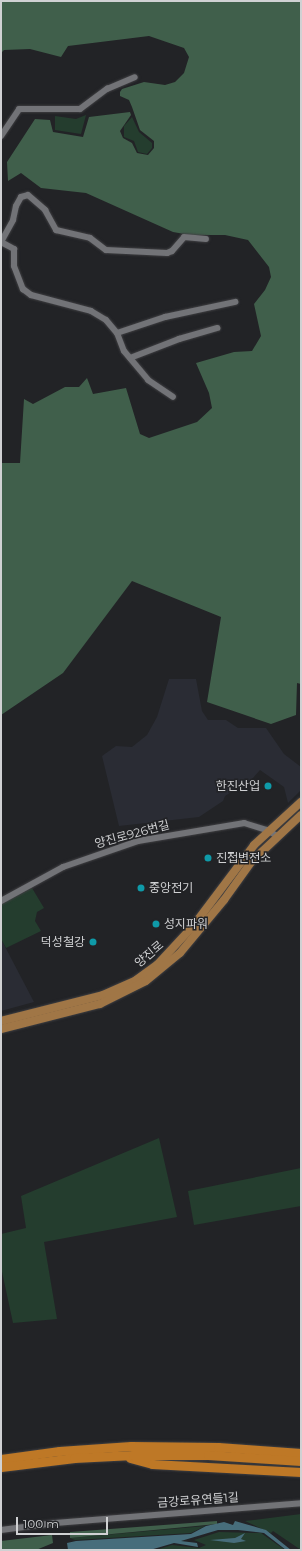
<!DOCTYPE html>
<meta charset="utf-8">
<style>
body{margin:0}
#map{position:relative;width:302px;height:1551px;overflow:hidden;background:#222326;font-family:Montserrat,"Noto Sans KR",sans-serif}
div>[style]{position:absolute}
.built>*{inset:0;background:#2a2c34}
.green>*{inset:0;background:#243d2e}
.forest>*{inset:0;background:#405f4b}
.water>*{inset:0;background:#476d7b}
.roads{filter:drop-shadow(0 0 1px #3f3f42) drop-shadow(0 0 1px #3f3f42)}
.minor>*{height:6px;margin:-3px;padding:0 3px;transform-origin:3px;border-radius:3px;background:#727377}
.major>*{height:8px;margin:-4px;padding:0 4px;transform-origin:4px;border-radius:4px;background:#a07646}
.highway>*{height:9px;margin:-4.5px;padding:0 4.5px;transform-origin:4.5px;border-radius:4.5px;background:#be7826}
.dots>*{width:11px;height:11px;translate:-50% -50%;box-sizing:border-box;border:2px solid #222326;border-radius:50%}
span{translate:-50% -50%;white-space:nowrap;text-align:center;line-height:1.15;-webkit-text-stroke:3px #222326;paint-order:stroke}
.poi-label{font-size:12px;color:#d0d1d3}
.right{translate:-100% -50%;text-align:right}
.left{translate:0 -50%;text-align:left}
.street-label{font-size:12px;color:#d0d1d3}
.frame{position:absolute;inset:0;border:2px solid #d0d1d3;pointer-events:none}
.scale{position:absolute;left:16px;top:1517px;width:92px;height:18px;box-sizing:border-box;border:2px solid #d0d1d3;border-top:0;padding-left:5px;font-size:12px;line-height:14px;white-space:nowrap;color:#d0d1d3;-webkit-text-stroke:3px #222326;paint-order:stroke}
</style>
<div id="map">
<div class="built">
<div style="clip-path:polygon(169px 679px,196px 679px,202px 711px,208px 720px,226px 720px,238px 728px,266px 728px,284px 754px,301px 767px,301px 790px,288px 803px,284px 787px,260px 770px,253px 778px,225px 796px,223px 801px,199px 817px,119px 826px,102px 756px,116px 746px,132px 747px,147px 735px,157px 717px)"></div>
<div style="clip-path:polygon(1px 939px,34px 1002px,1px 1011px)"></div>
</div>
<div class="green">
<div style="clip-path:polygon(86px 115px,81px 134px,55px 130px,55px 116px,76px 119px)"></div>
<div style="clip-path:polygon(132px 117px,139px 132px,152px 143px,152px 148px,147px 154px,138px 152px,134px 141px,124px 137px,124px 126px)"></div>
<div style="clip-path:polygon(32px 888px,44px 908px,37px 912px,35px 921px,41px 931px,6px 948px,1px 939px,1px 904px)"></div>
<div style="clip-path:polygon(159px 1138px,177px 1217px,44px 1242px,57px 1319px,13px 1323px,1px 1267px,1px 1234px,26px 1228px,21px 1196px)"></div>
<div style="clip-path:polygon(301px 1168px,301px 1206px,194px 1225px,188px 1191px)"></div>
<div style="clip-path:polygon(301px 1514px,301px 1550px,273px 1531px,271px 1533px,245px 1521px)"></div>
<div style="clip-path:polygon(205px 1526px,191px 1533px,75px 1540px,70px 1538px)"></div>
<div style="clip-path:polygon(219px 1532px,261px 1533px,285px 1550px,156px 1550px,172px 1545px,199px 1548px,206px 1545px,194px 1540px)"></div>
</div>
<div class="forest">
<div style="clip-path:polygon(1px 1px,301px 1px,301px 684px,297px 683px,296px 715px,271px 724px,207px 702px,221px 617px,132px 581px,63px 673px,1px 715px,1px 463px,20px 463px,24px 399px,33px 404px,65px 387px,79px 387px,87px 378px,93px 394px,126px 388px,140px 434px,149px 438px,197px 422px,212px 408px,209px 393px,196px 363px,234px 352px,252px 351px,261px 336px,254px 304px,265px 290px,271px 277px,269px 267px,248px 240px,225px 235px,190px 235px,173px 232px,86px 193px,41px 188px,21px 173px,8px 181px,7px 162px,35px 119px,50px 120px,53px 132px,83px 137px,89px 117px,130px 112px,131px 115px,120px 131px,123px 138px,132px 143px,137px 153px,148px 155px,154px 148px,154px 141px,140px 130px,132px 107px,129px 100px,120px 96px,120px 92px,122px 89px,144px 82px,165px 85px,175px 82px,184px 73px,189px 57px,184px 48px,149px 36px,68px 46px,61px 57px,30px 49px,4px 50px,1px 53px)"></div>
<div style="clip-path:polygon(217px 1521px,217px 1524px,70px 1538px,70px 1532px)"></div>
<div style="clip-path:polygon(52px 1535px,53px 1543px,36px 1550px,1px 1550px,1px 1541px)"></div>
</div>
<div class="water">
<div style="clip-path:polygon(235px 1521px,266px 1530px,291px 1550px,286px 1550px,264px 1533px,238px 1530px,218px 1530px,181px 1541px,197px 1543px,198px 1547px,174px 1543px,150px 1550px,68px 1550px,67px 1543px,76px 1541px,191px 1534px,206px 1526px,224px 1522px,233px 1525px)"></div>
<div style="clip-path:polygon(245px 1533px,241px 1539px,246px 1541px,234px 1543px,210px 1540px,235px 1538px)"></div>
</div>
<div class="roads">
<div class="minor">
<div style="left:1px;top:136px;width:32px;rotate:-56deg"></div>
<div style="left:19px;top:109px;width:61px"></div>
<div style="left:80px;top:109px;width:34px;rotate:-37deg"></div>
<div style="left:107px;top:89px;width:30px;rotate:-23deg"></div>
<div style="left:1px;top:242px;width:25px;rotate:-61deg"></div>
<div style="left:13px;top:220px;width:14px;rotate:-78deg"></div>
<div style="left:16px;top:206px;width:10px;rotate:-61deg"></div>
<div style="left:21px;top:197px;width:7px;rotate:-16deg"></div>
<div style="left:28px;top:195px;width:23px;rotate:41deg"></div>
<div style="left:45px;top:210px;width:23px;rotate:61deg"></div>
<div style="left:56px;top:230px;width:35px;rotate:13deg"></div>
<div style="left:90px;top:238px;width:20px;rotate:37deg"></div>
<div style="left:106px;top:250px;width:61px;rotate:2.8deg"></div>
<div style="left:167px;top:253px;width:5px;rotate:-22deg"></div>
<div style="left:172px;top:251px;width:18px;rotate:-49deg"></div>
<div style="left:184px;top:237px;width:22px;rotate:5deg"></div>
<div style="left:1px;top:242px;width:15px;rotate:28deg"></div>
<div style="left:14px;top:249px;width:17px;rotate:90deg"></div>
<div style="left:14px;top:266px;width:25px;rotate:69deg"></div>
<div style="left:23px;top:289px;width:10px;rotate:37deg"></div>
<div style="left:31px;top:295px;width:62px;rotate:14.9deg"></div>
<div style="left:91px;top:311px;width:17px;rotate:31deg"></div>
<div style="left:106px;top:320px;width:17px;rotate:50deg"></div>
<div style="left:117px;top:333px;width:19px;rotate:69deg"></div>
<div style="left:124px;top:351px;width:38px;rotate:50deg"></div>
<div style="left:148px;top:380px;width:30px;rotate:34deg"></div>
<div style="left:117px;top:333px;width:51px;rotate:-18.4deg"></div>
<div style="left:165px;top:317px;width:72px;rotate:-12.1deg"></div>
<div style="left:130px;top:358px;width:53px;rotate:-21.2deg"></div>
<div style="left:179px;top:339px;width:40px;rotate:-16deg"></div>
<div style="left:1px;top:901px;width:71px;rotate:-28.7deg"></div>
<div style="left:63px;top:867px;width:79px;rotate:-19.1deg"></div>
<div style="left:138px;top:841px;width:108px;rotate:-9.6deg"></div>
<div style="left:244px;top:823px;width:24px;rotate:17deg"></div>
<div style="left:267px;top:830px;width:12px;rotate:31deg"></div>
<div style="left:1px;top:1530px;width:54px;rotate:-7.4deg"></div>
<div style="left:55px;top:1523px;width:247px;rotate:-4.6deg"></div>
</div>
<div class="major">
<div style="left:1px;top:1021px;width:105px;rotate:-14.3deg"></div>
<div style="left:103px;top:995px;width:36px;rotate:-24deg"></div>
<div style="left:136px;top:980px;width:26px;rotate:-36deg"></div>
<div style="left:157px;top:965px;width:54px;rotate:-47.2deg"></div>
<div style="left:194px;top:925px;width:100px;rotate:-53.1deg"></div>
<div style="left:254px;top:845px;width:64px;rotate:-42.5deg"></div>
<div style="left:1px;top:1029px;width:102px;rotate:-14.2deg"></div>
<div style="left:100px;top:1004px;width:51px;rotate:-26.6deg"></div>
<div style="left:146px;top:981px;width:44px;rotate:-39.5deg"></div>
<div style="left:180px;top:953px;width:69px;rotate:-50.3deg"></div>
<div style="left:224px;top:900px;width:48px;rotate:-54.3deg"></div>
<div style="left:252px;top:861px;width:67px;rotate:-43.2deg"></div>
</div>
<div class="highway">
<div style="left:130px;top:1458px;width:23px;rotate:15deg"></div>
<div style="left:152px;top:1464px;width:149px;rotate:3.1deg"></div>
<div style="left:1px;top:1459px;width:59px;rotate:-7.9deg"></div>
<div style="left:59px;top:1451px;width:72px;rotate:-4deg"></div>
<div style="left:131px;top:1446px;width:87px;rotate:0.7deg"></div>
<div style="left:218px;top:1447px;width:83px;rotate:4.1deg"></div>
<div style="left:1px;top:1467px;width:74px;rotate:-7deg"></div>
<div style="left:74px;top:1458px;width:59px;rotate:-2.9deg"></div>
<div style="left:133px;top:1455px;width:75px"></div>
<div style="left:208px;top:1455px;width:93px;rotate:3.7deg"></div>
</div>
</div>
<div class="dots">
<div style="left:268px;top:786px;background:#0f9aa8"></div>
<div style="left:208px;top:858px;background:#0f9aa8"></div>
<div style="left:141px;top:888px;background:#0f9aa8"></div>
<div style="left:156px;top:924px;background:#0f9aa8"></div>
<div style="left:93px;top:942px;background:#0f9aa8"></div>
</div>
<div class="poi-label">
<span class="right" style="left:260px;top:786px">한진산업</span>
<span class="left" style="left:216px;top:858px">진접변전소</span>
<span class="left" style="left:149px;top:888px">중앙전기</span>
<span class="left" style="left:164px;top:924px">성지파워</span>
<span class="right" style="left:85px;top:942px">덕성철강</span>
</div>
<div class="street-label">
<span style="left:132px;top:834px;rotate:-15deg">양진로926번길</span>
<span style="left:149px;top:954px;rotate:-40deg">양진로</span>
<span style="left:198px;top:1500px;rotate:-4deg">금강로유연들1길</span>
</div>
<div class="frame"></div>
<div class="scale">100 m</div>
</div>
